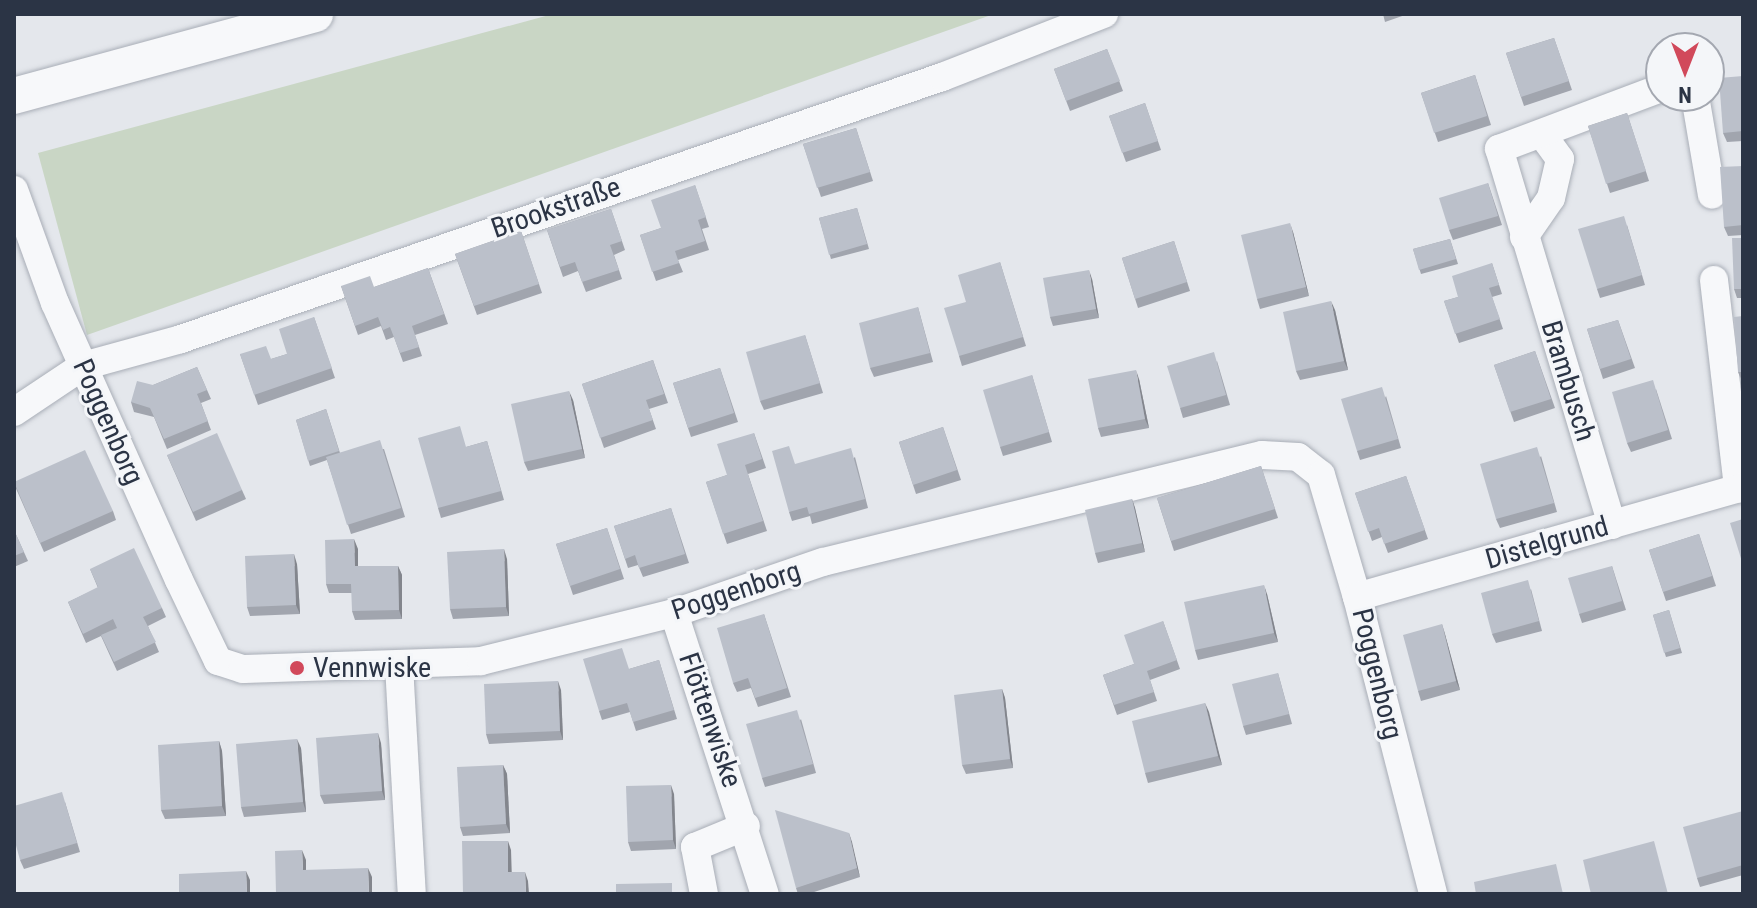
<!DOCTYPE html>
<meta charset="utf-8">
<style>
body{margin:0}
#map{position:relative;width:1757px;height:908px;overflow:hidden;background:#e4e7ec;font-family:"Roboto Condensed",sans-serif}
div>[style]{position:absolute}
.green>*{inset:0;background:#c9d6c5}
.roads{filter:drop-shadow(0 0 2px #a9aeb7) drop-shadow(0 0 2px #a9aeb7)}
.minor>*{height:28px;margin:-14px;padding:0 14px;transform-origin:14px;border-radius:14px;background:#f7f8fa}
.tertiary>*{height:36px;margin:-18px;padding:0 18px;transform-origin:18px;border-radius:18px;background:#f7f8fa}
.wall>*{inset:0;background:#a1a5ae}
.shaded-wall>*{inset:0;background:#83868d}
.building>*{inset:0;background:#bbc0ca}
.dots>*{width:22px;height:22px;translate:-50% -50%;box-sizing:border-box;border:4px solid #f4f6f9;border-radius:50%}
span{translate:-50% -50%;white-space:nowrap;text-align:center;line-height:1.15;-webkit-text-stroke:6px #f4f6f9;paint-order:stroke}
.street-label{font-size:28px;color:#2b3445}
.poi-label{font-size:28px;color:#2b3445}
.left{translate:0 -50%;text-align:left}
.frame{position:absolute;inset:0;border:16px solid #2b3445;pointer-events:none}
.north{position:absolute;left:1645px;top:32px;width:80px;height:80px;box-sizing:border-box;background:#f4f6f9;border:2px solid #a4a8b1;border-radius:50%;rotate:180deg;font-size:22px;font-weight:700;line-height:32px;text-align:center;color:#2b3445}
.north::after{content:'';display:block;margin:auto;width:28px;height:36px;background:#d1495b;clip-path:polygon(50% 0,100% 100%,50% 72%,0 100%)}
</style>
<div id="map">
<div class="green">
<div style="clip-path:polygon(553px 14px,994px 14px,87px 335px,38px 153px)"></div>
</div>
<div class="roads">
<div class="minor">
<div style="left:1695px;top:96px;width:100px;rotate:80.3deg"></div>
<div style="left:14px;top:190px;width:120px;rotate:70.1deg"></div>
<div style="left:55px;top:303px;width:303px;rotate:65.9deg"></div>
<div style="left:179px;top:580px;width:90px;rotate:64.3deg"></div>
<div style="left:218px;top:661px;width:26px;rotate:18deg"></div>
<div style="left:243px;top:669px;width:238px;rotate:-1.9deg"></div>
<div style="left:481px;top:661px;width:199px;rotate:-14deg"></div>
<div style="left:674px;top:613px;width:157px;rotate:-18.9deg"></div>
<div style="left:823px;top:562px;width:452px;rotate:-13.7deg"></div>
<div style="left:1262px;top:455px;width:36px;rotate:3deg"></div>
<div style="left:1298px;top:457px;width:29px;rotate:38deg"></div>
<div style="left:1321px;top:475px;width:127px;rotate:73.6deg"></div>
<div style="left:1357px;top:597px;width:307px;rotate:75.6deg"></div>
<div style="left:1524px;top:237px;width:47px;rotate:-55.3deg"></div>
<div style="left:1551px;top:198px;width:40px;rotate:-77deg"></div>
<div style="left:1560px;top:159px;width:31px;rotate:-126deg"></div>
<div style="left:1714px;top:280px;width:210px;rotate:83.4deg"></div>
<div style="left:14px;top:412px;width:83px;rotate:-33.7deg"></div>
<div style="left:83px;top:366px;width:102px;rotate:-15.4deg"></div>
<div style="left:181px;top:339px;width:805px;rotate:-19deg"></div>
<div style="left:942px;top:77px;width:174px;rotate:-21.3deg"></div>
<div style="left:1612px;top:525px;width:393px;rotate:-106.7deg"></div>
<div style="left:1499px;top:149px;width:173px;rotate:-20.6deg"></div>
<div style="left:1357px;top:597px;width:401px;rotate:-15.9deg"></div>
<div style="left:674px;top:613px;width:295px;rotate:72.1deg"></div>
<div style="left:399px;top:665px;width:229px;rotate:86.8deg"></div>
<div style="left:704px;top:894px;width:48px;rotate:-100.8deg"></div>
<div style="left:695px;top:847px;width:55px;rotate:-22.4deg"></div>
</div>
<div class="tertiary">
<div style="left:14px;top:96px;width:312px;rotate:-15.2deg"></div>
</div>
</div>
<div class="wall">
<div style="clip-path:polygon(1383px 14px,1408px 14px,1385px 22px)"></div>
<div style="clip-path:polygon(1554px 38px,1572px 90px,1524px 106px,1506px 53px)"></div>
<div style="clip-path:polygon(1107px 49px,1123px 91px,1070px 111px,1054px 69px)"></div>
<div style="clip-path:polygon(1475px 75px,1491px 125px,1438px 142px,1421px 93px)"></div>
<div style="clip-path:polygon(1743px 76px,1743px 141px,1727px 142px,1723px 133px)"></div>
<div style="clip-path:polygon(1145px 103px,1161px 150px,1126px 162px,1109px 116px)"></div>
<div style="clip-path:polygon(1627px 113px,1649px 181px,1610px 193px,1588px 126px)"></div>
<div style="clip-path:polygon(856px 128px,873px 181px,821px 197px,803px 144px)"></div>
<div style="clip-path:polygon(1743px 166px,1743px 235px,1728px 236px,1724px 227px)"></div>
<div style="clip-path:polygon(1488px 183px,1502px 225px,1453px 240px,1449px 230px)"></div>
<div style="clip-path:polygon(695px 185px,709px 227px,702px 229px,709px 250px,678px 260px,683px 272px,656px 281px,640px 235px,661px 228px)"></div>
<div style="clip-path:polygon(857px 208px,869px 249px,831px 259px,819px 218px)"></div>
<div style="clip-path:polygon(611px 209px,625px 250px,614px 255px,622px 279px,586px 292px,578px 271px,563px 277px,547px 230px)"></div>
<div style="clip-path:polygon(1627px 225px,1645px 285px,1600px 298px,1597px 289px)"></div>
<div style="clip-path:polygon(521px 231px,542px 293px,477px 315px,455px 254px)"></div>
<div style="clip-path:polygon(1293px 232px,1309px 296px,1260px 309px,1257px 299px)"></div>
<div style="clip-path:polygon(1743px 238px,1743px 298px,1737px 298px,1734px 289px)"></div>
<div style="clip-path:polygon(1450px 239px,1458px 264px,1421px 274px,1413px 249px)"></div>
<div style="clip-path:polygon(1174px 241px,1190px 291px,1138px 308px,1122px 258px)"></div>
<div style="clip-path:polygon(1000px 262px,1026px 346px,962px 366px,959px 356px,966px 302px)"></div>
<div style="clip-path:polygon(1492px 263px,1502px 294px,1492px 297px,1503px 329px,1459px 343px,1444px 301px,1458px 297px)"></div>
<div style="clip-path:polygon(428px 268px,448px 324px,415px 335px,422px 356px,403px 362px,394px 337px,386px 340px,381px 326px,358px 335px,341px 286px,374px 287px)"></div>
<div style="clip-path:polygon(1092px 279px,1099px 318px,1053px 326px,1050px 317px)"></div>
<div style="clip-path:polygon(918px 307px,933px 362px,874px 377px,870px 368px)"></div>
<div style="clip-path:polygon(1335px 310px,1348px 370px,1300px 380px,1296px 371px)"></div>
<div style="clip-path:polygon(1743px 316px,1743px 381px,1742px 381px,1738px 372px)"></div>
<div style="clip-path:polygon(314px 317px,335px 378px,258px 405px,240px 354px,271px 359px,287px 354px)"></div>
<div style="clip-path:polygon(1618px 320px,1635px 368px,1603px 379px,1587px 329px)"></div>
<div style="clip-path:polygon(805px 335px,823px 393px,764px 410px,760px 401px)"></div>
<div style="clip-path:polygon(1535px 351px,1555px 408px,1514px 422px,1494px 365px)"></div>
<div style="clip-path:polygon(653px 360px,668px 403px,649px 409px,656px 429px,604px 448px,582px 384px)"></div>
<div style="clip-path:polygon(1217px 361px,1230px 405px,1183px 418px,1180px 408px)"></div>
<div style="clip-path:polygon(197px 367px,211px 399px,201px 403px,211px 430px,167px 449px,154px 417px,134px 412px,131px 402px,153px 385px)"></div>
<div style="clip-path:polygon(720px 368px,738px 422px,691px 437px,673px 383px)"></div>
<div style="clip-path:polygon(1032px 375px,1052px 442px,1003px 456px,1000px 447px)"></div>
<div style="clip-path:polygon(1139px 379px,1149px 428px,1101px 437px,1098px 428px)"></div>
<div style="clip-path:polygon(1656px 389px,1672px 439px,1631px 452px,1627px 443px)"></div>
<div style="clip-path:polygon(1386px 396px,1401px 448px,1360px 460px,1357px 451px)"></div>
<div style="clip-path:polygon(573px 400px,585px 458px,528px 471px,524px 462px)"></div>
<div style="clip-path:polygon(326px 409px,340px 453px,384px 449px,405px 517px,351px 534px,327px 460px,310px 466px,296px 420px)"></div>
<div style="clip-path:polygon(943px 427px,961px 480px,916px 494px,899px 442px)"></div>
<div style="clip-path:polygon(754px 433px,766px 468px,748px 474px,767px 531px,727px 544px,706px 482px,727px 475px)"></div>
<div style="clip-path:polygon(487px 441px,504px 500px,441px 518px,438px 508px,466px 447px)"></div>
<div style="clip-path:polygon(167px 455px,242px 490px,246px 499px,196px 521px)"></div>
<div style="clip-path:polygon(1541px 456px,1557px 512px,1500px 528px,1496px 519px)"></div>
<div style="clip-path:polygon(855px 457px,868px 508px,812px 524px,810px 516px,792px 521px,789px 512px)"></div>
<div style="clip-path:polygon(1261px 466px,1278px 518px,1174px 551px,1157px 498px)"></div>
<div style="clip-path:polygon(1406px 476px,1428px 539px,1388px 553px,1382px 537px,1372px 541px,1355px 493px)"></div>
<div style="clip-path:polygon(14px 484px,113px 511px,116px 520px,44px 552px)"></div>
<div style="clip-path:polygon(1132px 499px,1135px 508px,1145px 552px,1098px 563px,1095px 553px)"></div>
<div style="clip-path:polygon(671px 508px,689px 563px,643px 577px,638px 565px,628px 568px,614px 526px)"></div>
<div style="clip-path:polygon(607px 528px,624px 579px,573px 595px,556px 544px)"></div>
<div style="clip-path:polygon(14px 530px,28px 561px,14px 567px)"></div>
<div style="clip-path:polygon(1699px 534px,1716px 586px,1666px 601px,1649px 550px)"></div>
<div style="clip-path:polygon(358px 549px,358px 566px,398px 566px,402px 575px,402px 619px,355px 620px,352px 611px,352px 593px,329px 593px,326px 584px)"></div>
<div style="clip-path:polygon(507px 559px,509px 616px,453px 619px,450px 609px)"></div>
<div style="clip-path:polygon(297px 564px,300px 614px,250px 616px,247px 607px)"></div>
<div style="clip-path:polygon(1612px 566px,1626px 610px,1582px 623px,1579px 614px)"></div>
<div style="clip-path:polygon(90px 569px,162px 608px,166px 617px,148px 626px,159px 652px,117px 671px,101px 636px,86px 643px,68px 602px,98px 588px)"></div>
<div style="clip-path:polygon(1531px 589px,1542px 631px,1496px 643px,1492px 634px)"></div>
<div style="clip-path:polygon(1267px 594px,1278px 642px,1198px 660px,1195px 650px)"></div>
<div style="clip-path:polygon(1669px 610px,1682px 653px,1666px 657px,1653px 615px)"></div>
<div style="clip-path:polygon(764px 614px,791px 697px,758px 707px,751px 688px,737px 692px,733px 683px)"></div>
<div style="clip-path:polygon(1163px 621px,1180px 669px,1150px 680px,1157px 701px,1117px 715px,1103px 675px,1134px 664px)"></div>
<div style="clip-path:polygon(1442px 624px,1460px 690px,1421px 701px,1418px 691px)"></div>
<div style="clip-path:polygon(659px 660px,677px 719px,636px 731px,630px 712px,602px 720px,599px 711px,629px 669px)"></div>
<div style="clip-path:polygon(1278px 673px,1292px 724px,1246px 735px,1243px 726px)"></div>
<div style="clip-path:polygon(1002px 689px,1005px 698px,1013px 768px,966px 774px,962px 765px)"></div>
<div style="clip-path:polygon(561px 690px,563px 740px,489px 744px,486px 734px)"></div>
<div style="clip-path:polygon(1205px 703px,1222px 765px,1148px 783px,1145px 773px)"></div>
<div style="clip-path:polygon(801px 719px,816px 773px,765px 787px,762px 778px)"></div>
<div style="clip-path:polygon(219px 741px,222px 751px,226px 816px,165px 819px,161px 810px)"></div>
<div style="clip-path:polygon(381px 743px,385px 800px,324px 804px,320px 795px)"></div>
<div style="clip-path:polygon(301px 748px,306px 812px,244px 817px,241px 807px)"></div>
<div style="clip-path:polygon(503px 765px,507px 774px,510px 833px,463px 836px,460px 827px)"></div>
<div style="clip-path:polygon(674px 794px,676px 849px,631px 851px,628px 842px)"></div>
<div style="clip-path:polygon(65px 802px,80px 852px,24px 869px,20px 860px)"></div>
<div style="clip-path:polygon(1743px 811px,1743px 875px,1700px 887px,1697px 878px)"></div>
<div style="clip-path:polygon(849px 833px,860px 877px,808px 894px,798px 894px,796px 888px)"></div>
</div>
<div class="shaded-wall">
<div style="clip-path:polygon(1290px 223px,1293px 232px,1309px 296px,1306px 287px)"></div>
<div style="clip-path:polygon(1089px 270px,1092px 279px,1099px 318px,1096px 309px)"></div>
<div style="clip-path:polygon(1331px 301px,1335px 310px,1348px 370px,1344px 361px)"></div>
<div style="clip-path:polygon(1136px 370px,1139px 379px,1149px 428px,1145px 419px)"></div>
<div style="clip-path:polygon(569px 391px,573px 400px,585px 458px,582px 449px)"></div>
<div style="clip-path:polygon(1132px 499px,1135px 508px,1145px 552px,1142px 543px)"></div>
<div style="clip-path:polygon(354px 539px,358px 549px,358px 576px,355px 566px)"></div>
<div style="clip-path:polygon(504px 549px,507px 559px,509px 616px,506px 607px)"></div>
<div style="clip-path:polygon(294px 554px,297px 564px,300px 614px,296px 605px)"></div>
<div style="clip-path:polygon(398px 566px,402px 575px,402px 619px,399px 610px)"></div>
<div style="clip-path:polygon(1264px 585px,1267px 594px,1278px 642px,1274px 633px)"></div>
<div style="clip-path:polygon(1442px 624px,1445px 634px,1460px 690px,1456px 681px)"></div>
<div style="clip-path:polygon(558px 681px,561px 690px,563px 740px,560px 731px)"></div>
<div style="clip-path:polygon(1002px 689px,1005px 698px,1013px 768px,1010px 759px)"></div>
<div style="clip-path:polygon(1205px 703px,1209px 712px,1222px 765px,1218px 756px)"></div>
<div style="clip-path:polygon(378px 733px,381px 743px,385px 800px,382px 791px)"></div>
<div style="clip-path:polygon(297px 739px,301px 748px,306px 812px,303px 802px)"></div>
<div style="clip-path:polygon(219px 741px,222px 751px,226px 816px,222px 806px)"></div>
<div style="clip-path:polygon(503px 765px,507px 774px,510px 833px,506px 824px)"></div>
<div style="clip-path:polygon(671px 785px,674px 794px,676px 849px,673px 840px)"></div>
<div style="clip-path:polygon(849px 833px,852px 842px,860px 877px,857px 868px)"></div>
<div style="clip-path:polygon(508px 841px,511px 850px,512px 881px,508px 872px)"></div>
<div style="clip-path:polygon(302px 850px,306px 860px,306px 879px,303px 870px)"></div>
<div style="clip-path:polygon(368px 868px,372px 877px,372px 894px,369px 894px)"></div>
<div style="clip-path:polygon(246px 871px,250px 880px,250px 894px,247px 894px)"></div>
<div style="clip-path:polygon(525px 872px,528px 881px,529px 894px,526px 894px)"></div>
</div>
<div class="building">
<div style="clip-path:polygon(1554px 38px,1569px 81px,1521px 97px,1506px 53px)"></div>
<div style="clip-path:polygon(1107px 49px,1120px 81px,1066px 101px,1054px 69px)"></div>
<div style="clip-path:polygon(1475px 75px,1487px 116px,1434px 133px,1421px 93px)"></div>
<div style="clip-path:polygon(1743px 76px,1743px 131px,1723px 133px,1719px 78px)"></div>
<div style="clip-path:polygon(1145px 103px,1158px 141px,1122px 153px,1109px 116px)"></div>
<div style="clip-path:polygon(1627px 113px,1646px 171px,1606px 184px,1588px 126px)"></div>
<div style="clip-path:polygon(856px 128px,870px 172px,817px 188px,803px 144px)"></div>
<div style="clip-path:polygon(1743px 166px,1743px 225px,1724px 227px,1720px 167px)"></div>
<div style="clip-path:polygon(1488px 183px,1498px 216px,1449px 230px,1439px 198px)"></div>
<div style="clip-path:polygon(695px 185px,706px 217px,698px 220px,705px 241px,675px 251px,679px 263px,652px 272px,640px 235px,661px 228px,651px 200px)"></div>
<div style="clip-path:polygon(857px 208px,867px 244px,829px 255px,819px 218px)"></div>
<div style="clip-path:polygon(611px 209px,622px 241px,610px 245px,619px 270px,582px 282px,575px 262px,560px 267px,547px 230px)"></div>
<div style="clip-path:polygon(1624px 216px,1642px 275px,1597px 289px,1578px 229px)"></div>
<div style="clip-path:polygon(1290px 223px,1306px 287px,1257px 299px,1241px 235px)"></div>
<div style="clip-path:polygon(521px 231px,539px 284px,474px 306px,455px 254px)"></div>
<div style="clip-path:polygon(1732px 238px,1743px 238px,1743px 289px,1734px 289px)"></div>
<div style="clip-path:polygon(1450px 239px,1456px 259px,1419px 270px,1413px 249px)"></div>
<div style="clip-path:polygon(1174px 241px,1187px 282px,1135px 299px,1122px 258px)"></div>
<div style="clip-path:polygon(1000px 262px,1023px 337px,959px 356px,944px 308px,966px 302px,958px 275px)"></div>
<div style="clip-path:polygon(1492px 263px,1499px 285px,1489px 288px,1500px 319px,1455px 334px,1444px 301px,1458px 297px,1452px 276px)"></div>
<div style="clip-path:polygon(428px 268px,444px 314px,412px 326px,419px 347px,400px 353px,390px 327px,383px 330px,378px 317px,355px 326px,341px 286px,370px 276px,374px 287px)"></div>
<div style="clip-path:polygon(1089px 270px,1096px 309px,1050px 317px,1043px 278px)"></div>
<div style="clip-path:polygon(1331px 301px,1344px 361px,1296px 371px,1283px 312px)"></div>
<div style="clip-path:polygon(918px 307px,930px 353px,870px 368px,859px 323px)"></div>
<div style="clip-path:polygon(1743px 316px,1743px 372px,1738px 372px,1734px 317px)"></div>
<div style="clip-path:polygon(314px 317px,332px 368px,254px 395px,240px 354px,266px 346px,271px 359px,287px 354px,279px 329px)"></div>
<div style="clip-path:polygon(1618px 320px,1631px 359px,1600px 369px,1587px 329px)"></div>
<div style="clip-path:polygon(805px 335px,820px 383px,760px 401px,746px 352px)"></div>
<div style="clip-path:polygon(1535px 351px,1551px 399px,1510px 412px,1494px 365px)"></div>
<div style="clip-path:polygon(1214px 352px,1226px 395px,1180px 408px,1167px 366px)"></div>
<div style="clip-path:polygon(653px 360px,664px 394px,646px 400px,653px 420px,600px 438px,582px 384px)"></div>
<div style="clip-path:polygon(197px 367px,207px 390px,197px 394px,208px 421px,164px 439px,150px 408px,131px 402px,137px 381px,153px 385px)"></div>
<div style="clip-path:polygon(720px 368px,734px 413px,688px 428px,673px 383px)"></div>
<div style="clip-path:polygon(1136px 370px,1145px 419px,1098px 428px,1088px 379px)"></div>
<div style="clip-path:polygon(1032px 375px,1049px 432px,1000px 447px,983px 390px)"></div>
<div style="clip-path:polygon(1653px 380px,1668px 430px,1627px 443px,1612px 392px)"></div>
<div style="clip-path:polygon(1382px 387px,1398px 439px,1357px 451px,1341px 399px)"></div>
<div style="clip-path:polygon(569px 391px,582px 449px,524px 462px,511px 404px)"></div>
<div style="clip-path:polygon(326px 409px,339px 451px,308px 461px,296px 420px)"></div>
<div style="clip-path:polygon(460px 426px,466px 447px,487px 441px,501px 491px,438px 508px,418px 438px)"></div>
<div style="clip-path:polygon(943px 427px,957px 470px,913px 485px,899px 442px)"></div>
<div style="clip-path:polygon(217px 433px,242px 490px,193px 512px,167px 455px)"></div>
<div style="clip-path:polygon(754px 433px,762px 459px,745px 465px,763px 521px,723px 534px,706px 482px,727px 475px,717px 444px)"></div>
<div style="clip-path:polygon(380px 440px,401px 508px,347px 525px,326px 457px)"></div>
<div style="clip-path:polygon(789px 446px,795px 464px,851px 448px,865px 499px,809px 514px,807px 507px,789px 512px,772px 451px)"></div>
<div style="clip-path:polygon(1537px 447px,1554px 503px,1496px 519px,1480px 464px)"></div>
<div style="clip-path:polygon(85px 450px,113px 511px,40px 543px,14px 482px)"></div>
<div style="clip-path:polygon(1261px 466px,1275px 509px,1171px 541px,1157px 498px)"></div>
<div style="clip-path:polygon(1406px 476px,1425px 530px,1384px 544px,1379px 528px,1368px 532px,1355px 493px)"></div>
<div style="clip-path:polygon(1132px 499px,1142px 543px,1095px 553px,1085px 510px)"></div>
<div style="clip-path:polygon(671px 508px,685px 554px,639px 568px,635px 555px,625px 559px,614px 526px)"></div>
<div style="clip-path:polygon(1743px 519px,1743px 565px,1730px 523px)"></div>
<div style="clip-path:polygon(607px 528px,620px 569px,570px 586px,556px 544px)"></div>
<div style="clip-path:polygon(14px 530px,24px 552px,14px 556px)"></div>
<div style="clip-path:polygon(1699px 534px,1712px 576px,1663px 592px,1649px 550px)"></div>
<div style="clip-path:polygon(354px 539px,355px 566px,398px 566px,399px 610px,352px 611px,351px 584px,326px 584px,325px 540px)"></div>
<div style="clip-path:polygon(134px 548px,162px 608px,143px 617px,156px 642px,114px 662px,101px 635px,117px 628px,113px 619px,83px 634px,68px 602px,98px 587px,90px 569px)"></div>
<div style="clip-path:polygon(504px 549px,506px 607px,450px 609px,447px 552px)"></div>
<div style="clip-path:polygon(294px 554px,296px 605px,247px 607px,245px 556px)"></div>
<div style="clip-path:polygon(1612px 566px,1622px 601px,1579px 614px,1568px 578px)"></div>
<div style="clip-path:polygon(1528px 580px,1539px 621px,1492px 634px,1481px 593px)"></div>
<div style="clip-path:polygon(1264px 585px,1274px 633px,1195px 650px,1184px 602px)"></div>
<div style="clip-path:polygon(1669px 610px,1680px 648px,1664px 653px,1653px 615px)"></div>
<div style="clip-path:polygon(764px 614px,787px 688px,755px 698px,748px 678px,733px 683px,717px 628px)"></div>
<div style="clip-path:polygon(1163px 621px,1177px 660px,1147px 671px,1154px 692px,1114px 705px,1103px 675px,1134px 664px,1124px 635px)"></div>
<div style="clip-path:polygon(1442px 624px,1456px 681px,1418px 691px,1403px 635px)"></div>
<div style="clip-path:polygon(622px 648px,629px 669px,659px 660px,674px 710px,633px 722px,627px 703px,599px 711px,583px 659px)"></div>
<div style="clip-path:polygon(1278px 673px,1289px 714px,1243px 726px,1232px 684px)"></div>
<div style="clip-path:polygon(558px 681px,560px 731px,486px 734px,484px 684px)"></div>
<div style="clip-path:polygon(1002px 689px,1010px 759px,962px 765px,954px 695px)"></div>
<div style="clip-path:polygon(1205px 703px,1218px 756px,1145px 773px,1132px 721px)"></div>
<div style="clip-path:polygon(797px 710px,813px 764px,762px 778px,746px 724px)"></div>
<div style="clip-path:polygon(378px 733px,382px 791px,320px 795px,316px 738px)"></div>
<div style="clip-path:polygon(297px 739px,303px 802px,241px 807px,236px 744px)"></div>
<div style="clip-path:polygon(219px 741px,222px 806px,161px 810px,158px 745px)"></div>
<div style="clip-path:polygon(503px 765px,506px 824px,460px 827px,457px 767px)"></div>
<div style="clip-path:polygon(671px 785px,673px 840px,628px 842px,626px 786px)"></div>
<div style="clip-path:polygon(62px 792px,77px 843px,20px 860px,14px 838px,14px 806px)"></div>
<div style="clip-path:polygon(775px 810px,849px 833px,857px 868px,796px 888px)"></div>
<div style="clip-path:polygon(1743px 811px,1743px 865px,1697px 878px,1683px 827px)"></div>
<div style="clip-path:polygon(462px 841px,508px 841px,508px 872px,525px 872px,526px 894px,463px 894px)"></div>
<div style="clip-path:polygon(1654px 841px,1668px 894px,1591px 894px,1583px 860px)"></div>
<div style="clip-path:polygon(302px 850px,303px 870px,368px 868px,369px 894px,276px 894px,275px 851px)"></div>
<div style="clip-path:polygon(1556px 864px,1563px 894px,1476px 894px,1474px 882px)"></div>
<div style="clip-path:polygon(246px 871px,247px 894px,179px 894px,179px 874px)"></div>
<div style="clip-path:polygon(672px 883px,672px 894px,616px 894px,616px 884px)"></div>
</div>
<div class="dots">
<div style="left:297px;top:668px;background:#d1495b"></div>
</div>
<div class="street-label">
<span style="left:556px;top:208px;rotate:-19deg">Brookstraße</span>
<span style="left:1568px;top:381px;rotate:73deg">Brambusch</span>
<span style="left:108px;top:422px;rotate:66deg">Poggenborg</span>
<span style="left:1547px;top:543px;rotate:-16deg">Distelgrund</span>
<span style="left:736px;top:591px;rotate:-18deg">Poggenborg</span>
<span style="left:1377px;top:674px;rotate:76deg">Poggenborg</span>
<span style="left:710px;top:720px;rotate:71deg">Flöttenwiske</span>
</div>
<div class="poi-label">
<span class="left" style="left:313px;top:668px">Vennwiske</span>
</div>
<div class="frame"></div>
<div class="north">N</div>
</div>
